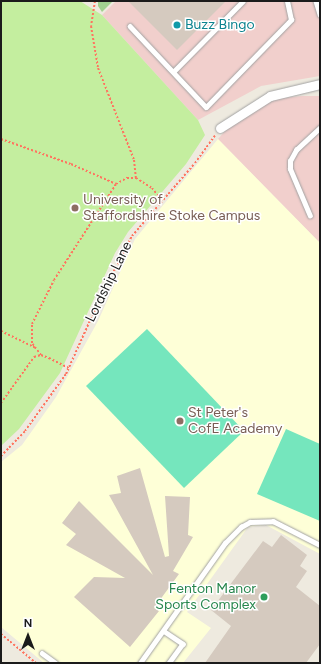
<!DOCTYPE html>
<style>
body{margin:0}
#map{position:relative;width:321px;height:664px;overflow:hidden;background:#eeeadf;font-family:Figtree,sans-serif}
div>[style]{position:absolute}
.commercial>*{inset:0;background:#f1cfcc}
.education>*{inset:0;background:#feffd7}
.grass>*{inset:0;background:#c4ee9f}
.forest>*{inset:0;background:#a1d290}
.pitch>*{inset:0;background:#75e6bd}
.building>*{inset:0;background:#d5cabf}
.path>*{height:2px;margin-top:-1px;transform-origin:0;background:repeating-linear-gradient(90deg,#ff745f 0 2px,transparent 0 4px)}
.roads{filter:drop-shadow(0 0 1px #a2a2a2) drop-shadow(0 0 1px #a2a2a2)}
.lane>*{height:4.5px;margin:-2.25px;padding:0 2.25px;transform-origin:2.25px;border-radius:2.25px;background:#fff}
.street>*{height:9px;margin:-4.5px;padding:0 4.5px;transform-origin:4.5px;border-radius:4.5px;background:#fff}
.dots>*{width:11px;height:11px;translate:-50% -50%;box-sizing:border-box;border:2px solid #fff;border-radius:50%}
span{translate:-50% -50%;white-space:nowrap;text-align:center;line-height:1.15;-webkit-text-stroke:3px #fff;paint-order:stroke}
.culture-label{font-size:14px;color:#0d838f}
.left{translate:0 -50%;text-align:left}
.education-label{font-size:14px;color:#785e54}
.street-label{font-size:14px;color:#1b1b1b}
.leisure-label{font-size:14px;color:#27864d}
.right{translate:-100% -50%;text-align:right}
.frame{position:absolute;inset:0;border:2px solid #1b1b1b;pointer-events:none}
.north{position:absolute;left:8px;top:616px;width:40px;height:40px;-webkit-text-stroke:3px #fff;paint-order:stroke;rotate:0deg;font-size:11px;font-weight:700;line-height:16px;text-align:center;color:#1b1b1b}
.north::after{content:'';display:block;margin:auto;width:14px;height:18px;background:#1b1b1b;clip-path:polygon(50% 0,100% 100%,50% 72%,0 100%)}
</style>
<div id="map">
<div class="commercial">
<div style="clip-path:polygon(116px 1px,320px 1px,320px 76px,261px 86px,198px 120px,102px 15px)"></div>
<div style="clip-path:polygon(302px 96px,320px 96px,320px 243px,218px 139px,233px 122px,271px 99px)"></div>
</div>
<div class="education">
<div style="clip-path:polygon(218px 139px,320px 243px,320px 554px,266px 525px,248px 527px,187px 612px,211px 628px,183px 663px,44px 663px,1px 627px,1px 462px,22px 445px,56px 397px,98px 321px,135px 239px)"></div>
</div>
<div class="grass">
<div style="clip-path:polygon(1px 1px,80px 1px,102px 15px,198px 120px,205px 135px,186px 164px,128px 232px,115px 253px,60px 373px,19px 429px,1px 446px)"></div>
</div>
<div class="forest">
<div style="clip-path:polygon(98px 1px,113px 1px,102px 12px,98px 6px)"></div>
</div>
<div class="pitch">
<div style="clip-path:polygon(147px 329px,244px 431px,184px 488px,86px 386px)"></div>
<div style="clip-path:polygon(286px 429px,320px 444px,320px 521px,257px 494px)"></div>
</div>
<div class="building">
<div style="clip-path:polygon(128px 1px,226px 1px,177px 50px)"></div>
<div style="clip-path:polygon(140px 468px,165px 557px,169px 556px,165px 496px,190px 497px,188px 535px,193px 537px,173px 571px,179px 574px,154px 608px,159px 611px,130px 647px,74px 597px,94px 577px,125px 578px,66px 545px,76px 534px,62px 523px,79px 501px,153px 575px,109px 495px,121px 493px,117px 476px)"></div>
<div style="clip-path:polygon(281px 535px,307px 555px,300px 566px,307px 571px,296px 587px,320px 606px,320px 644px,306px 663px,205px 663px,231px 626px,211px 610px,263px 541px,272px 547px)"></div>
</div>
<div class="path">
<div style="left:95px;top:1px;width:25px;rotate:99deg"></div>
<div style="left:91px;top:26px;width:43px;rotate:80.5deg"></div>
<div style="left:98px;top:68px;width:99px;rotate:68.6deg"></div>
<div style="left:134px;top:160px;width:18px;rotate:84deg"></div>
<div style="left:1px;top:139px;width:74px;rotate:19.7deg"></div>
<div style="left:71px;top:164px;width:49px;rotate:24deg"></div>
<div style="left:1px;top:331px;width:39px;rotate:26deg"></div>
<div style="left:41px;top:355px;width:15px;rotate:-127deg"></div>
<div style="left:32px;top:343px;width:19px;rotate:-90deg"></div>
<div style="left:32px;top:324px;width:49px;rotate:-63.4deg"></div>
<div style="left:54px;top:280px;width:114px;rotate:-57.1deg"></div>
<div style="left:116px;top:184px;width:13px;rotate:-29deg"></div>
<div style="left:127px;top:178px;width:9px"></div>
<div style="left:136px;top:178px;width:19px;rotate:32deg"></div>
<div style="left:152px;top:188px;width:16px;rotate:52deg"></div>
<div style="left:1px;top:403px;width:57px;rotate:-54.3deg"></div>
<div style="left:34px;top:357px;width:7px;rotate:-16deg"></div>
<div style="left:41px;top:355px;width:9px;rotate:21deg"></div>
<div style="left:49px;top:358px;width:22px;rotate:27deg"></div>
<div style="left:1px;top:456px;width:35px;rotate:-46deg"></div>
<div style="left:25px;top:431px;width:70px;rotate:-54.3deg"></div>
<div style="left:66px;top:374px;width:85px;rotate:-65.8deg"></div>
<div style="left:101px;top:296px;width:68px;rotate:-62.7deg"></div>
<div style="left:132px;top:236px;width:96px;rotate:-49.2deg"></div>
<div style="left:195px;top:163px;width:34px;rotate:-54deg"></div>
<div style="left:1px;top:634px;width:45px;rotate:39.6deg"></div>
</div>
<div class="roads">
<div class="lane">
<div style="left:316px;top:1px;width:14px;rotate:73deg"></div>
<div style="left:130px;top:26px;width:111px;rotate:46.8deg"></div>
<div style="left:206px;top:107px;width:122px;rotate:-45.7deg"></div>
<div style="left:291px;top:20px;width:19px;rotate:-102deg"></div>
<div style="left:174px;top:71px;width:98px;rotate:-45.4deg"></div>
<div style="left:310px;top:216px;width:51px;rotate:-113.1deg"></div>
<div style="left:290px;top:169px;width:8px;rotate:-90deg"></div>
<div style="left:290px;top:161px;width:13px;rotate:-61deg"></div>
<div style="left:296px;top:150px;width:33px;rotate:-43deg"></div>
<div style="left:164px;top:631px;width:23px;rotate:34deg"></div>
<div style="left:183px;top:644px;width:24px;rotate:126deg"></div>
<div style="left:42px;top:653px;width:17px;rotate:36deg"></div>
<div style="left:140px;top:663px;width:147px;rotate:-54.7deg"></div>
<div style="left:225px;top:543px;width:23px;rotate:-45deg"></div>
<div style="left:241px;top:527px;width:10px;rotate:-29deg"></div>
<div style="left:250px;top:522px;width:23px;rotate:-2deg"></div>
<div style="left:273px;top:521px;width:53px;rotate:27.1deg"></div>
</div>
<div class="street">
<div style="left:220px;top:128px;width:59px;rotate:-32.6deg"></div>
<div style="left:270px;top:96px;width:51px;rotate:-13.5deg"></div>
</div>
</div>
<div class="dots">
<div style="left:177px;top:25px;background:#0f9aa8"></div>
<div style="left:75px;top:208px;background:#8d6e63"></div>
<div style="left:180px;top:421px;background:#8d6e63"></div>
<div style="left:264px;top:597px;background:#2e9e5b"></div>
</div>
<div class="culture-label">
<span class="left" style="left:185px;top:25px">Buzz Bingo</span>
</div>
<div class="education-label">
<span class="left" style="left:83px;top:208px">University of<br>Staffordshire Stoke Campus</span>
<span class="left" style="left:188px;top:421px">St Peter's<br>CofE Academy</span>
</div>
<div class="street-label">
<span style="left:109px;top:282px;rotate:-64deg">Lordship Lane</span>
</div>
<div class="leisure-label">
<span class="right" style="left:256px;top:597px">Fenton Manor<br>Sports Complex</span>
</div>
<div class="frame"></div>
<div class="north">N</div>
</div>
